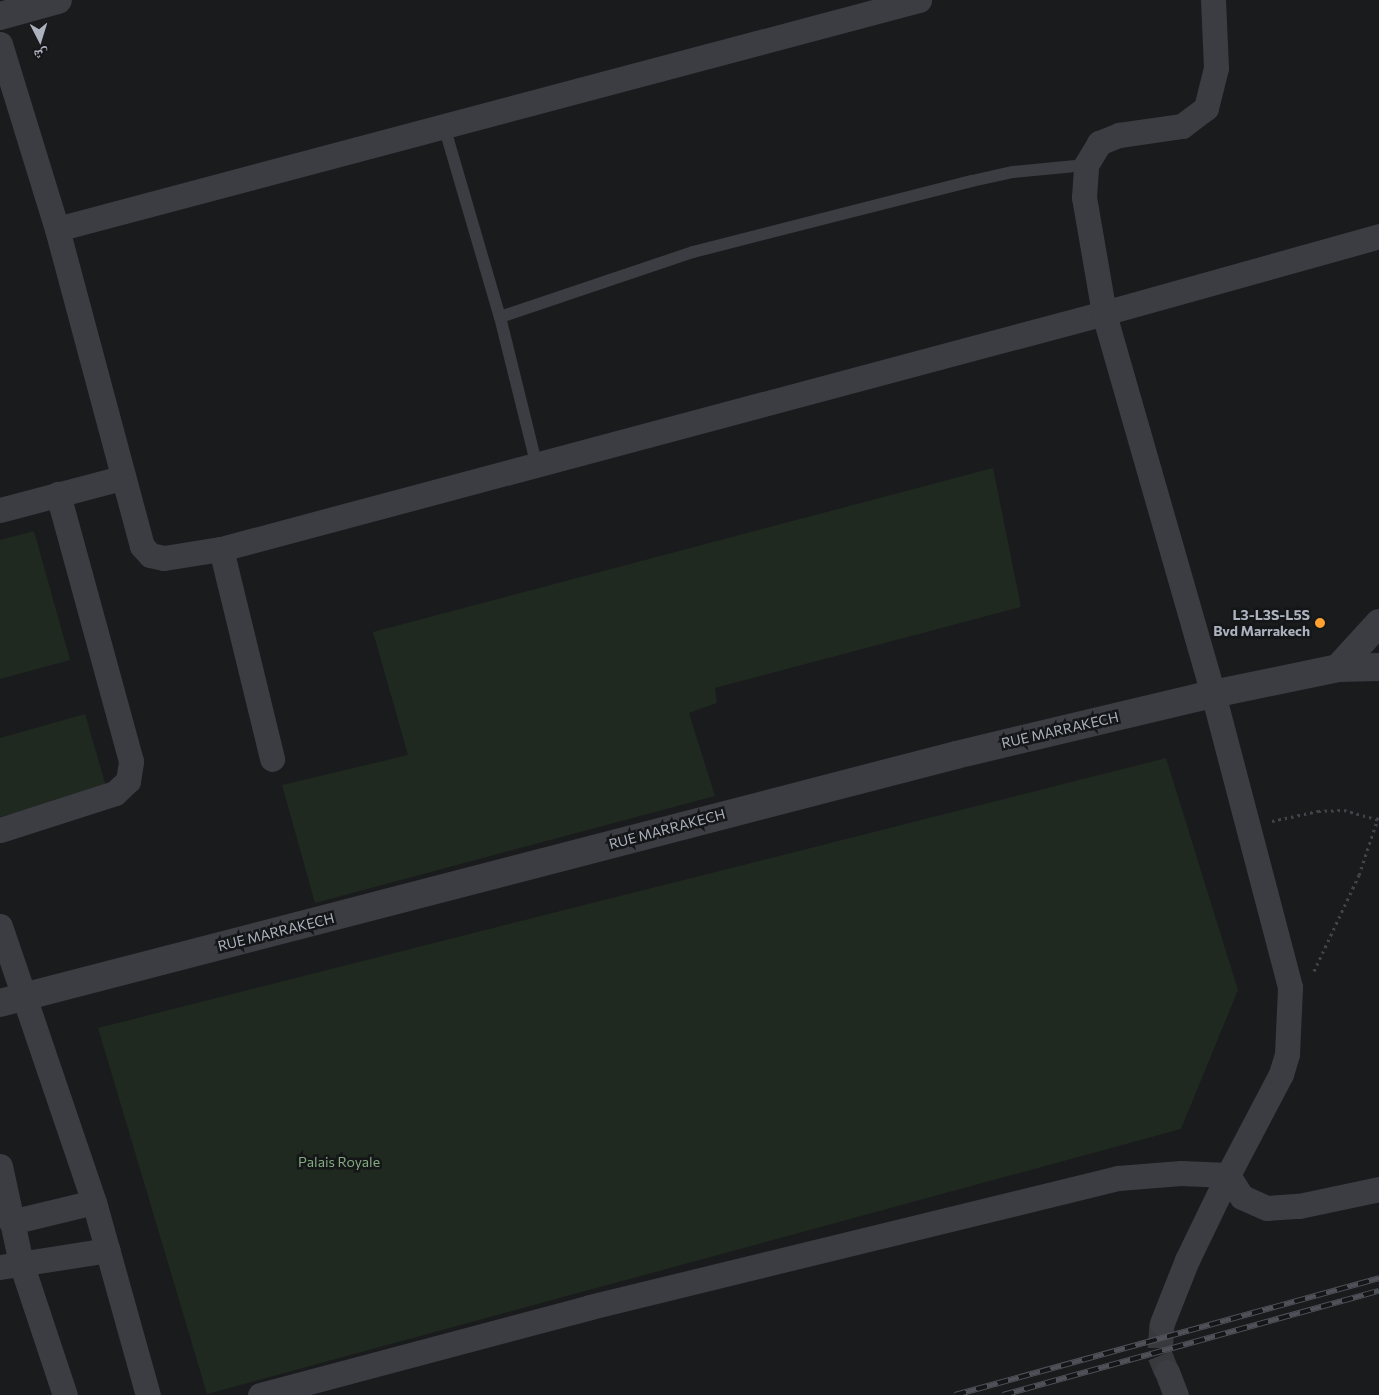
<!DOCTYPE html>
<meta charset="utf-8">
<style>
body{margin:0}
#map{position:relative;width:1379px;height:1395px;overflow:hidden;background:#1a1b1d;font-family:Commissioner,"Noto Naskh Arabic",sans-serif}
div>[style]{position:absolute}
.green>*{inset:0;background:#1f2920}
.minor-tunnel>*{height:25px;margin-top:-12.5px;transform-origin:0;background:repeating-linear-gradient(90deg,#37393d 0 25px,transparent 0 37px)}
.path>*{height:3px;margin-top:-1.5px;transform-origin:0;background:repeating-linear-gradient(90deg,#41444a 0 2.5px,transparent 0 6.5px)}
.service>*{height:12px;margin:-6px;padding:0 6px;transform-origin:6px;border-radius:6px;background:#3b3d43}
.minor>*{height:25px;margin:-12.5px;padding:0 12.5px;transform-origin:12.5px;border-radius:12.5px;background:#3b3d43}
.tertiary>*{height:28px;margin:-14px;padding:0 14px;transform-origin:14px;border-radius:14px;background:#3b3d43}
.rail>*{height:5.5px;margin-top:-2.75px;transform-origin:0;background:repeating-linear-gradient(90deg,#151618 0 11px,#4e5158 0 22px);box-sizing:border-box;border-block:1px solid #4e5158}
.dots>*{width:14px;height:14px;translate:-50% -50%;box-sizing:border-box;border:2px solid #151618;border-radius:50%}
span{translate:-50% -50%;white-space:nowrap;text-align:center;line-height:1.15;-webkit-text-stroke:5px #151618;paint-order:stroke}
.poi-label{font-size:14px;color:#acb3be;font-weight:700}
.right{translate:-100% -50%;text-align:right}
.street-label{font-size:14px;color:#acb3be}
.park-label{font-size:14px;color:#84aa81}
.north{position:absolute;left:15px;top:15px;width:50px;height:50px;-webkit-text-stroke:4px #151618;paint-order:stroke;rotate:175deg;font-size:14px;font-weight:700;line-height:20px;text-align:center;color:#acb3be}
.north::after{content:'';display:block;margin:auto;width:18px;height:22px;background:#acb3be;clip-path:polygon(50% 0,100% 100%,50% 72%,0 100%)}
</style>
<div id="map">
<div class="green">
<div style="clip-path:polygon(993px 468px,1021px 607px,715px 688px,717px 703px,689px 713px,715px 796px,315px 903px,282px 785px,408px 755px,373px 632px)"></div>
<div style="clip-path:polygon(34px 531px,70px 660px,0 679px,0 540px)"></div>
<div style="clip-path:polygon(85px 714px,106px 786px,0 817px,0 738px)"></div>
<div style="clip-path:polygon(1166px 758px,1238px 990px,1181px 1129px,207px 1394px,98px 1028px)"></div>
</div>
<div class="minor-tunnel">
<div style="left:1162px;top:1323px;width:32px;rotate:94deg"></div>
<div style="left:1160px;top:1355px;width:18px;rotate:68deg"></div>
</div>
<div class="path">
<div style="left:1272px;top:821px;width:47px;rotate:-12.3deg"></div>
<div style="left:1318px;top:811px;width:26px;rotate:-2deg"></div>
<div style="left:1344px;top:810px;width:36px;rotate:16deg"></div>
<div style="left:1314px;top:971px;width:106px;rotate:-64.9deg"></div>
<div style="left:1359px;top:875px;width:63px;rotate:-71.6deg"></div>
</div>
<div class="service">
<div style="left:444px;top:126px;width:199px;rotate:73.7deg"></div>
<div style="left:500px;top:317px;width:150px;rotate:76.1deg"></div>
<div style="left:500px;top:317px;width:204px;rotate:-18.6deg"></div>
<div style="left:693px;top:252px;width:288px;rotate:-14.3deg"></div>
<div style="left:972px;top:181px;width:42px;rotate:-12.4deg"></div>
<div style="left:1013px;top:172px;width:73px;rotate:-5.5deg"></div>
</div>
<div class="minor">
<div style="left:0;top:44px;width:194px;rotate:72.9deg"></div>
<div style="left:57px;top:229px;width:328px;rotate:75deg"></div>
<div style="left:142px;top:546px;width:12px;rotate:48deg"></div>
<div style="left:150px;top:555px;width:14px;rotate:12deg"></div>
<div style="left:164px;top:558px;width:58px;rotate:-9deg"></div>
<div style="left:221px;top:549px;width:914px;rotate:-14.96deg"></div>
<div style="left:1104px;top:313px;width:286px;rotate:-15.6deg"></div>
<div style="left:57px;top:229px;width:892px;rotate:-14.88deg"></div>
<div style="left:0;top:510px;width:125px;rotate:-14.8deg"></div>
<div style="left:221px;top:549px;width:216px;rotate:76.3deg"></div>
<div style="left:0;top:830px;width:121px;rotate:-17.8deg"></div>
<div style="left:115px;top:793px;width:18px;rotate:-43deg"></div>
<div style="left:128px;top:781px;width:20px;rotate:-81deg"></div>
<div style="left:131px;top:761px;width:277px;rotate:-105.3deg"></div>
<div style="left:0;top:926px;width:292px;rotate:71.2deg"></div>
<div style="left:94px;top:1202px;width:200px;rotate:74.4deg"></div>
<div style="left:0;top:1166px;width:99px;rotate:77.8deg"></div>
<div style="left:21px;top:1263px;width:139px;rotate:71.6deg"></div>
<div style="left:1228px;top:1175px;width:26px;rotate:58deg"></div>
<div style="left:1242px;top:1197px;width:27px;rotate:24deg"></div>
<div style="left:1267px;top:1208px;width:32px;rotate:-4deg"></div>
<div style="left:1299px;top:1206px;width:82px;rotate:-12deg"></div>
<div style="left:11px;top:1222px;width:85px;rotate:-13.5deg"></div>
<div style="left:0;top:1267px;width:109px;rotate:-8.9deg"></div>
<div style="left:1162px;top:1323px;width:68px;rotate:-68.4deg"></div>
<div style="left:1187px;top:1260px;width:94px;rotate:-64.2deg"></div>
<div style="left:1167px;top:1372px;width:25px;rotate:69deg"></div>
<div style="left:260px;top:1395px;width:342px;rotate:-14.9deg"></div>
<div style="left:590px;top:1307px;width:544px;rotate:-13.73deg"></div>
<div style="left:1118px;top:1178px;width:63px;rotate:-4.5deg"></div>
<div style="left:1181px;top:1173px;width:47px;rotate:2.4deg"></div>
<div style="left:1228px;top:1175px;width:114px;rotate:-62.3deg"></div>
<div style="left:1281px;top:1074px;width:21px;rotate:-73deg"></div>
<div style="left:1287px;top:1054px;width:67px;rotate:-87.4deg"></div>
<div style="left:1290px;top:987px;width:303px;rotate:-104.7deg"></div>
<div style="left:1213px;top:694px;width:396px;rotate:-106deg"></div>
<div style="left:1104px;top:313px;width:118px;rotate:-99.8deg"></div>
<div style="left:1084px;top:197px;width:32px;rotate:-86deg"></div>
<div style="left:1086px;top:165px;width:26px;rotate:-59deg"></div>
<div style="left:1099px;top:143px;width:22px;rotate:-22deg"></div>
<div style="left:1119px;top:135px;width:64px;rotate:-8.1deg"></div>
<div style="left:1182px;top:126px;width:30px;rotate:-37deg"></div>
<div style="left:1206px;top:108px;width:41px;rotate:-76deg"></div>
<div style="left:1216px;top:68px;width:68px;rotate:-92.5deg"></div>
</div>
<div class="tertiary">
<div style="left:0;top:16px;width:60px;rotate:-15.4deg"></div>
<div style="left:1338px;top:668px;width:61px;rotate:-47.7deg"></div>
<div style="left:0;top:1003px;width:988px;rotate:-14.54deg"></div>
<div style="left:956px;top:755px;width:264px;rotate:-13.4deg"></div>
<div style="left:1213px;top:694px;width:128px;rotate:-11.7deg"></div>
<div style="left:1338px;top:668px;width:41px;rotate:-1.4deg"></div>
</div>
<div class="rail">
<div style="left:955px;top:1395px;width:440px;rotate:-15.4deg"></div>
<div style="left:1003px;top:1395px;width:390px;rotate:-15.5deg"></div>
</div>
<div class="dots">
<div style="left:1320px;top:623px;background:#ffa130"></div>
</div>
<div class="poi-label">
<span class="right" style="left:1310px;top:623px">L3-L3S-L5S<br>Bvd Marrakech</span>
</div>
<div class="street-label">
<span style="left:1060px;top:730px;rotate:-13deg">RUE MARRAKECH</span>
<span style="left:667px;top:829px;rotate:-15deg">RUE MARRAKECH</span>
<span style="left:276px;top:932px;rotate:-14deg">RUE MARRAKECH</span>
</div>
<div class="park-label">
<span style="left:339px;top:1162px">Palais Royale</span>
</div>
<div class="north">ش</div>
</div>
